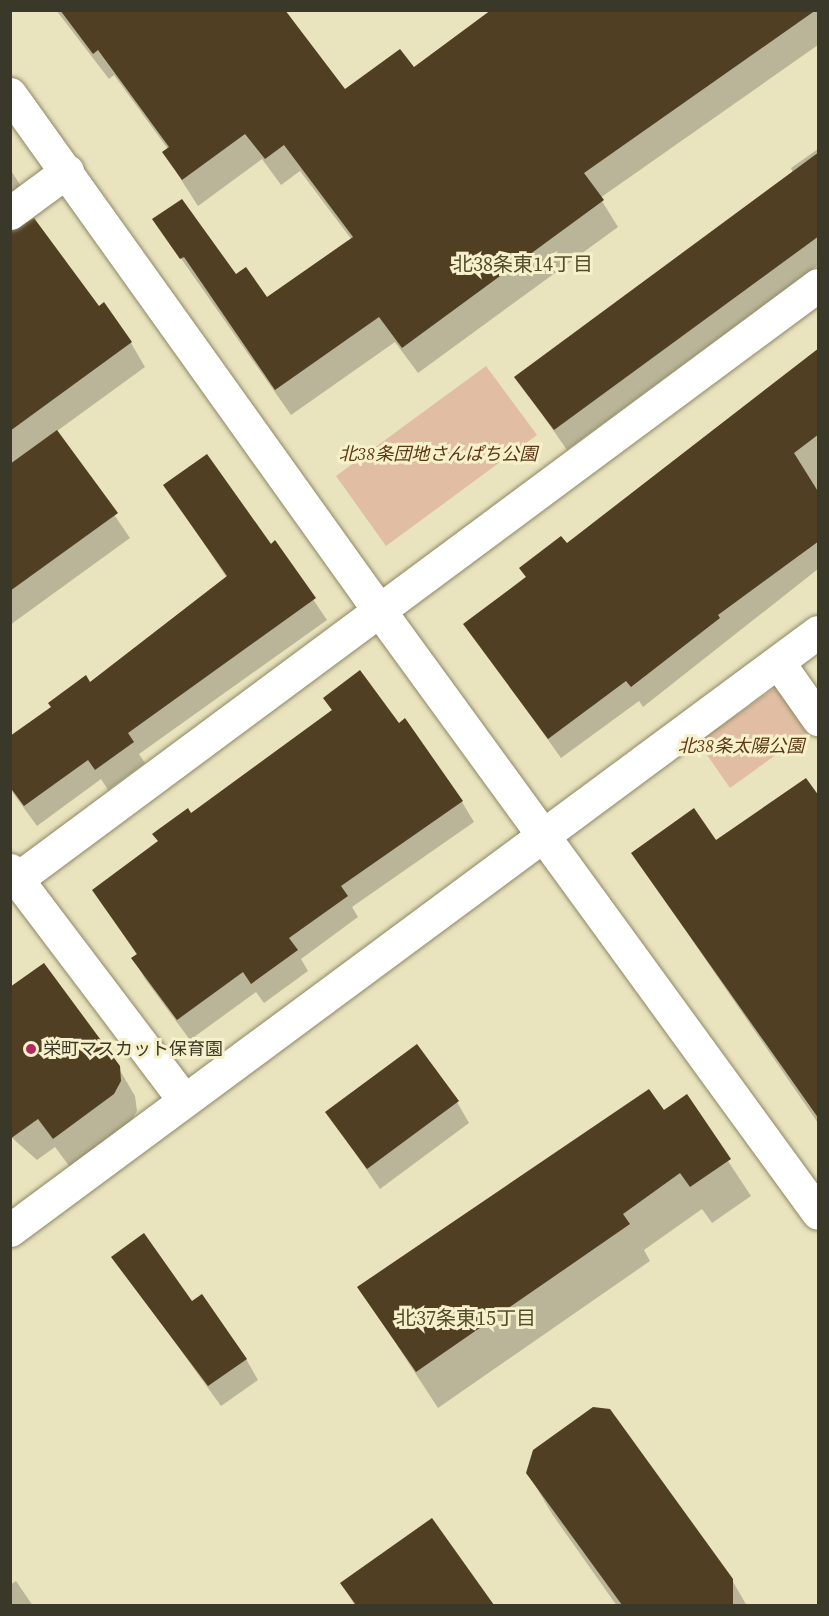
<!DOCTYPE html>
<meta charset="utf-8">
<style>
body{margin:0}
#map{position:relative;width:829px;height:1616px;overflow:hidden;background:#e9e3be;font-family:"Source Serif 4","Noto Sans JP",serif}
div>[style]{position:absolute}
.green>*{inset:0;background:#e1bea3}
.shadow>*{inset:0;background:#0003}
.building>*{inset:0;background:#503f23}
.roads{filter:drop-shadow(0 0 2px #8d8766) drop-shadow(0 0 2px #8d8766)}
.street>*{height:33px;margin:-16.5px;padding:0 16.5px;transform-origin:16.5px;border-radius:16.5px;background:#fff}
.dots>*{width:16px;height:16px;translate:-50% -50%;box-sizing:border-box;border:3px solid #f6f0cb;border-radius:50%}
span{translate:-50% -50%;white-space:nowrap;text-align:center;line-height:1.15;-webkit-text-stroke:6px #f6f0cb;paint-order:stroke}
.park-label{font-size:18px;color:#5d3714;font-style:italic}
.poi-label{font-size:18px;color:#3a3829}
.left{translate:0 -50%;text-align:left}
.neighbourhood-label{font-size:20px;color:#524d2d}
.frame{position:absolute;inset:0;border:12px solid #3a3829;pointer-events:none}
</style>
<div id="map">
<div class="green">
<div style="clip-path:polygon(486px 366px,537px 435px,386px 546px,336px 476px)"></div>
<div style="clip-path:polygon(778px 686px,809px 731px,730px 788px,698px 742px)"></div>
</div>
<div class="shadow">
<div style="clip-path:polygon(56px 10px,264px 10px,345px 91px,413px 69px,679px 10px,818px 10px,818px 45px,600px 198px,618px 227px,418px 373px,395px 342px,291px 415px,154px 220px,267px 299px,352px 240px,300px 171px,281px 185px,262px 159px,198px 206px,164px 153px,168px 149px,114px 75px,109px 79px)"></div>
<div style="clip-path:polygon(818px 149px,818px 265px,567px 450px,516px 377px,793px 173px,791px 168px)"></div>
<div style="clip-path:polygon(10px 169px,31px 202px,10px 225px)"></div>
<div style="clip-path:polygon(98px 308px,131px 343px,145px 367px,57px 431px,130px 538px,10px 625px,10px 331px)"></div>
<div style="clip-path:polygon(818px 350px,818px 569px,643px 707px,639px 701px,561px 758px,465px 624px)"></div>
<div style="clip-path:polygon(165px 485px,270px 546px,275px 543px,327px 620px,139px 754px,145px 763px,108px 790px,101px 779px,37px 826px,10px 789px,10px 738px,90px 684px,227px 578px)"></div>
<div style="clip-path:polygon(325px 698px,399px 725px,462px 802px,474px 822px,352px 907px,358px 917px,301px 959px,308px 971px,264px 1003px,256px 992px,190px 1040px,145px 979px,133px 958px,137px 955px,94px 890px,333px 712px)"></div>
<div style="clip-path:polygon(818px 799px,818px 1123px,633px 854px,716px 842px)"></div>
<div style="clip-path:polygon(118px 1067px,135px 1096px,137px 1111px,130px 1123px,70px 1167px,55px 1147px,37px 1160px,10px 1136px)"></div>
<div style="clip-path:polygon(686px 1097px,751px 1196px,712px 1223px,702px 1209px,644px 1250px,650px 1261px,438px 1408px,359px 1287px)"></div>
<div style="clip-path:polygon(457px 1102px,469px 1123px,380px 1189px,327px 1112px)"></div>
<div style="clip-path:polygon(113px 1257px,191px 1303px,246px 1359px,258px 1380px,221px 1406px)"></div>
<div style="clip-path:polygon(528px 1473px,732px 1580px,747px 1606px,617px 1606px,552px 1514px)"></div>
<div style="clip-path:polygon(432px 1520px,492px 1606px,355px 1606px,342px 1583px)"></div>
<div style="clip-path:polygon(16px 1581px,33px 1606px,10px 1606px,10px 1585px)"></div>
</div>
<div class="building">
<div style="clip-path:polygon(60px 10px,285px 10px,345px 89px,400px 49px,414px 67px,491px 10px,816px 10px,584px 173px,604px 200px,402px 348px,379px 317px,275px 390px,184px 257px,180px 259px,152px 219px,182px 199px,236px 274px,246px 267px,267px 297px,353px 237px,284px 145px,265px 159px,245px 134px,182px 180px,162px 152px,169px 147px,98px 50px,93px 54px)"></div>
<div style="clip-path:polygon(819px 152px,819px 236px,554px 430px,514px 377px)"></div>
<div style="clip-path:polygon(34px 218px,99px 306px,104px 302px,132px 342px,10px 431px,10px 231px)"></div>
<div style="clip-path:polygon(819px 348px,819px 434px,794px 453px,819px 493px,819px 541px,718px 615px,720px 618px,631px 687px,626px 681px,548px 739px,463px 624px,526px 577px,519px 568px,561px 536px,567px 543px)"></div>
<div style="clip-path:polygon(57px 430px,118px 513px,10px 591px,10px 464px)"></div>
<div style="clip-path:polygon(207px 454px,271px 544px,275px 540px,316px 598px,128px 733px,134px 742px,95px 770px,88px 760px,24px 806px,10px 787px,10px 736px,51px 707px,48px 703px,86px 675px,90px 682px,227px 576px,163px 485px)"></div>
<div style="clip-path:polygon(360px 670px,399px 723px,405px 718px,463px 801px,341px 886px,348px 896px,289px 938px,298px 950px,251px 984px,243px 972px,177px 1020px,131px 958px,137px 954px,92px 890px,158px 841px,152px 834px,188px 808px,191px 813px,332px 710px,323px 698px)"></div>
<div style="clip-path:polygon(806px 778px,819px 796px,819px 1119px,631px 853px,694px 808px,716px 840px)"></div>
<div style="clip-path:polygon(44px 963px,120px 1066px,121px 1081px,114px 1094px,53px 1139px,38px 1119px,10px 1139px,10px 987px)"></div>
<div style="clip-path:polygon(417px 1044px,459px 1101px,367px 1169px,325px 1112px)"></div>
<div style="clip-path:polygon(649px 1089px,664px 1110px,687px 1094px,731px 1159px,690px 1187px,680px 1173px,623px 1214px,630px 1224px,416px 1372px,357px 1287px)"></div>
<div style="clip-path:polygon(144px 1233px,192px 1301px,202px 1294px,247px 1359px,208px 1386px,111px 1257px)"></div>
<div style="clip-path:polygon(593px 1407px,610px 1409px,733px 1579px,733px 1605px,622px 1605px,526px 1473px,533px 1450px)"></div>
<div style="clip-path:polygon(432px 1518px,494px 1605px,356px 1605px,340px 1583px)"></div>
</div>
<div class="roads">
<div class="street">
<div style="left:10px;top:94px;width:616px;rotate:54.45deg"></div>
<div style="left:368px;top:595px;width:764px;rotate:53.94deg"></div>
<div style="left:10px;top:213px;width:71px;rotate:-36.4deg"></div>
<div style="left:778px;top:662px;width:70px;rotate:54.9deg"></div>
<div style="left:10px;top:870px;width:287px;rotate:52.9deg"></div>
<div style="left:17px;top:879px;width:997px;rotate:-36.56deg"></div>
<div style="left:10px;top:1230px;width:1005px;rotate:-36.51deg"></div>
</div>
</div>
<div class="dots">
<div style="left:31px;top:1049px;background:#b32760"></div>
</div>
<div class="park-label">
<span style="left:438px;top:454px">北38条団地さんぱち公園</span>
<span style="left:741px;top:746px">北38条太陽公園</span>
</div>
<div class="poi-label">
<span class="left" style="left:43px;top:1049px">栄町マスカット保育園</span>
</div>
<div class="neighbourhood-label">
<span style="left:523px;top:264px">北38条東14丁目</span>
<span style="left:466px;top:1318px">北37条東15丁目</span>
</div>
<div class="frame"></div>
</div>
